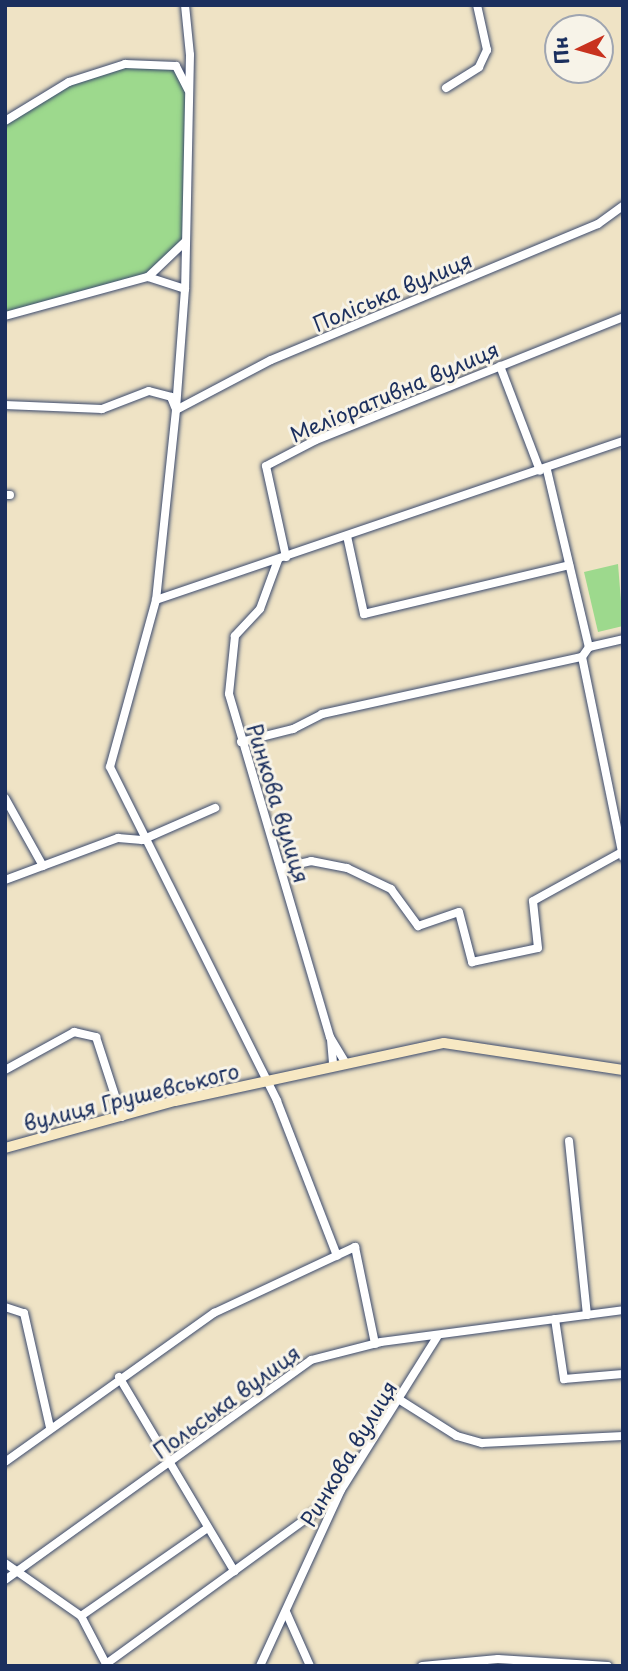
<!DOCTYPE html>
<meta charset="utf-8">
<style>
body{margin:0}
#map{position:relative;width:628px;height:1671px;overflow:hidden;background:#efe3c5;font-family:"Playpen Sans",sans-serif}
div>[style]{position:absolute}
.green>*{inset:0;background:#9dd98d}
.roads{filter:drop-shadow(0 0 2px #3b4a6d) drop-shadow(0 0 2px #3b4a6d)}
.minor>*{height:8px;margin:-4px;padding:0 4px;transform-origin:4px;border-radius:4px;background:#fff}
.secondary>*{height:10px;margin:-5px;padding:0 5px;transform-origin:5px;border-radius:5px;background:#f7e8c3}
span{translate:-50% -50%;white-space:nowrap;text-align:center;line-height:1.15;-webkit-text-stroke:6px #f7f3e8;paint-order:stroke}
.street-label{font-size:21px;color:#1b2f5e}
.frame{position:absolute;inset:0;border:7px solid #1b2f5e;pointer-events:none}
.north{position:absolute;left:544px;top:14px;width:70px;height:70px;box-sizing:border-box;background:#f7f3e8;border:2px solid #9fa5b1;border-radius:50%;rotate:265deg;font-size:19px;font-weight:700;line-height:28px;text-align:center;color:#1b2f5e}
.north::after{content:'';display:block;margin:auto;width:24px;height:32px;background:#c8321e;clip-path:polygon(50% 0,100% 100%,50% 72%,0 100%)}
</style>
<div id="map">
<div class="green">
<div style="clip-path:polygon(145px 61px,176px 66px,189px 92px,186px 241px,148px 277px,5px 316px,5px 121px,69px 82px)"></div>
<div style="clip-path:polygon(618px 564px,623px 626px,598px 632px,584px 572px)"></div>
</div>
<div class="roads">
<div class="minor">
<div style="left:185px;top:5px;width:50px;rotate:84.3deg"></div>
<div style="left:190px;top:55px;width:234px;rotate:91.2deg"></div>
<div style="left:185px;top:289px;width:121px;rotate:94.3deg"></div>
<div style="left:176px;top:410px;width:191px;rotate:96deg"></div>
<div style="left:156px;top:600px;width:173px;rotate:105.4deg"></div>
<div style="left:110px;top:767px;width:373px;rotate:63.4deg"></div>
<div style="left:277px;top:1101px;width:166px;rotate:68.8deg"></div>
<div style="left:446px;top:88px;width:39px;rotate:-32deg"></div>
<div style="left:479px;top:67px;width:19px;rotate:-65deg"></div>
<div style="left:487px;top:50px;width:46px;rotate:-102.5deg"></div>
<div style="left:5px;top:121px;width:75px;rotate:-31.4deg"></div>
<div style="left:69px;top:82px;width:59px;rotate:-17.8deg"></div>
<div style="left:125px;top:64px;width:51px;rotate:2.2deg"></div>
<div style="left:176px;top:66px;width:27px;rotate:63deg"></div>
<div style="left:148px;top:277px;width:39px;rotate:18deg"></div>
<div style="left:5px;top:316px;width:148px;rotate:-15.3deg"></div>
<div style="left:148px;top:277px;width:52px;rotate:-43.5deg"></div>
<div style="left:500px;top:366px;width:112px;rotate:69.1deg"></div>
<div style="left:5px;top:405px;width:97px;rotate:2.4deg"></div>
<div style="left:102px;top:409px;width:50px;rotate:-21deg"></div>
<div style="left:149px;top:391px;width:23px;rotate:15deg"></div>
<div style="left:171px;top:397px;width:11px;rotate:68deg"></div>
<div style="left:176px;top:410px;width:107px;rotate:-27.8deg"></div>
<div style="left:271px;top:360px;width:354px;rotate:-22.6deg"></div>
<div style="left:598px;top:224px;width:31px;rotate:-36deg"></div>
<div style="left:547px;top:470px;width:182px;rotate:76.7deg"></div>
<div style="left:5px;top:495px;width:5px"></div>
<div style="left:347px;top:536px;width:80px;rotate:77.7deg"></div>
<div style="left:364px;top:614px;width:211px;rotate:-13.4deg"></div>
<div style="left:286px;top:557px;width:93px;rotate:-102.4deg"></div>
<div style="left:266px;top:466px;width:56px;rotate:-27.5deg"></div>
<div style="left:316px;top:440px;width:331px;rotate:-21.8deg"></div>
<div style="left:278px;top:560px;width:52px;rotate:110.2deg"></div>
<div style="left:260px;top:609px;width:37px;rotate:133deg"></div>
<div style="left:235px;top:636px;width:58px;rotate:95.9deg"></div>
<div style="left:229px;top:694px;width:358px;rotate:73.6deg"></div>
<div style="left:330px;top:1037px;width:29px;rotate:59deg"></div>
<div style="left:156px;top:600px;width:493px;rotate:-18.8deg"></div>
<div style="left:582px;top:657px;width:204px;rotate:78.4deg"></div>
<div style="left:241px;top:742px;width:54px;rotate:-14deg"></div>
<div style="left:293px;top:729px;width:33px;rotate:-27deg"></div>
<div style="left:322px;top:714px;width:266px;rotate:-12.4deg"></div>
<div style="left:582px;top:657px;width:12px;rotate:-55deg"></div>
<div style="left:589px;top:647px;width:35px;rotate:-13deg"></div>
<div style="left:5px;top:798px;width:78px;rotate:60.8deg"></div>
<div style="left:281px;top:868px;width:31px;rotate:-13deg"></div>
<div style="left:311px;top:861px;width:37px;rotate:11deg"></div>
<div style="left:347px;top:868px;width:49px;rotate:25.5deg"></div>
<div style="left:391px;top:889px;width:46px;rotate:53.9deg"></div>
<div style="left:418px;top:926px;width:43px;rotate:-18.9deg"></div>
<div style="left:459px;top:912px;width:52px;rotate:75.4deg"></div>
<div style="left:472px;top:962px;width:67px;rotate:-12deg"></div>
<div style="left:538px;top:948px;width:47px;rotate:-96.1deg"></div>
<div style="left:533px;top:901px;width:102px;rotate:-28.8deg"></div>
<div style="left:5px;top:880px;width:121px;rotate:-20.4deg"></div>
<div style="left:118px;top:838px;width:24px;rotate:5deg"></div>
<div style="left:142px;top:840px;width:80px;rotate:-23.7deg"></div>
<div style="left:331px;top:1040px;width:25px;rotate:85deg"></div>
<div style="left:5px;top:1070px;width:79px;rotate:-28.8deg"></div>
<div style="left:74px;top:1032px;width:23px;rotate:13deg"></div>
<div style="left:96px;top:1037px;width:84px;rotate:72deg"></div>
<div style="left:569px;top:1141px;width:175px;rotate:84.1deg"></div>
<div style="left:5px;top:1307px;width:20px;rotate:18deg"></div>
<div style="left:24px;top:1313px;width:117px;rotate:77.2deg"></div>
<div style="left:555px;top:1319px;width:61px;rotate:81.5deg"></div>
<div style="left:564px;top:1379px;width:59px;rotate:-4.8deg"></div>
<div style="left:119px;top:1377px;width:226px;rotate:59.3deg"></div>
<div style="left:400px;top:1400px;width:67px;rotate:32.3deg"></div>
<div style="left:457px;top:1436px;width:26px;rotate:16deg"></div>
<div style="left:482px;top:1443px;width:141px;rotate:-2.8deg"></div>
<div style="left:5px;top:1462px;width:257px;rotate:-35.5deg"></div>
<div style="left:214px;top:1313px;width:156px;rotate:-25.1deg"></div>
<div style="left:355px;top:1247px;width:99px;rotate:78.3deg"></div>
<div style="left:5px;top:1563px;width:93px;rotate:34.9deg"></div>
<div style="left:81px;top:1616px;width:56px;rotate:62.5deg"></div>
<div style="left:5px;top:1580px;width:377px;rotate:-35.7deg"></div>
<div style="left:311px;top:1360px;width:72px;rotate:-14.4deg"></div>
<div style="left:381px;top:1342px;width:244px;rotate:-7.5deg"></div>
<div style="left:286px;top:1612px;width:59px;rotate:66deg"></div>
<div style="left:81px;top:1616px;width:152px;rotate:-34.8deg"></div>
<div style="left:106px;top:1664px;width:279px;rotate:-36deg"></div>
<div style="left:260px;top:1666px;width:194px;rotate:-65.3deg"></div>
<div style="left:341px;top:1490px;width:181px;rotate:-57.9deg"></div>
<div style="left:422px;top:1666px;width:76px;rotate:-5.3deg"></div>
<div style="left:498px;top:1659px;width:110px;rotate:3.6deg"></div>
</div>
<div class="secondary">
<div style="left:5px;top:1148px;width:176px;rotate:-15.5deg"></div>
<div style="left:175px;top:1101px;width:275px;rotate:-12.2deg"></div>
<div style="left:444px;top:1043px;width:181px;rotate:8.6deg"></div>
</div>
</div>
<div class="street-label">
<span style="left:392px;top:291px;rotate:-23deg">Поліська вулиця</span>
<span style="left:394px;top:391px;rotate:-23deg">Меліоративна вулиця</span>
<span style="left:279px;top:803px;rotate:73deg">Ринкова вулиця</span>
<span style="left:131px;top:1096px;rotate:-14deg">вулиця Грушевського</span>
<span style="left:226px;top:1401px;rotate:-36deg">Польська вулиця</span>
<span style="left:348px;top:1453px;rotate:-59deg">Ринкова вулиця</span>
</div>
<div class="frame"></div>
<div class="north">Пн</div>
</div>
